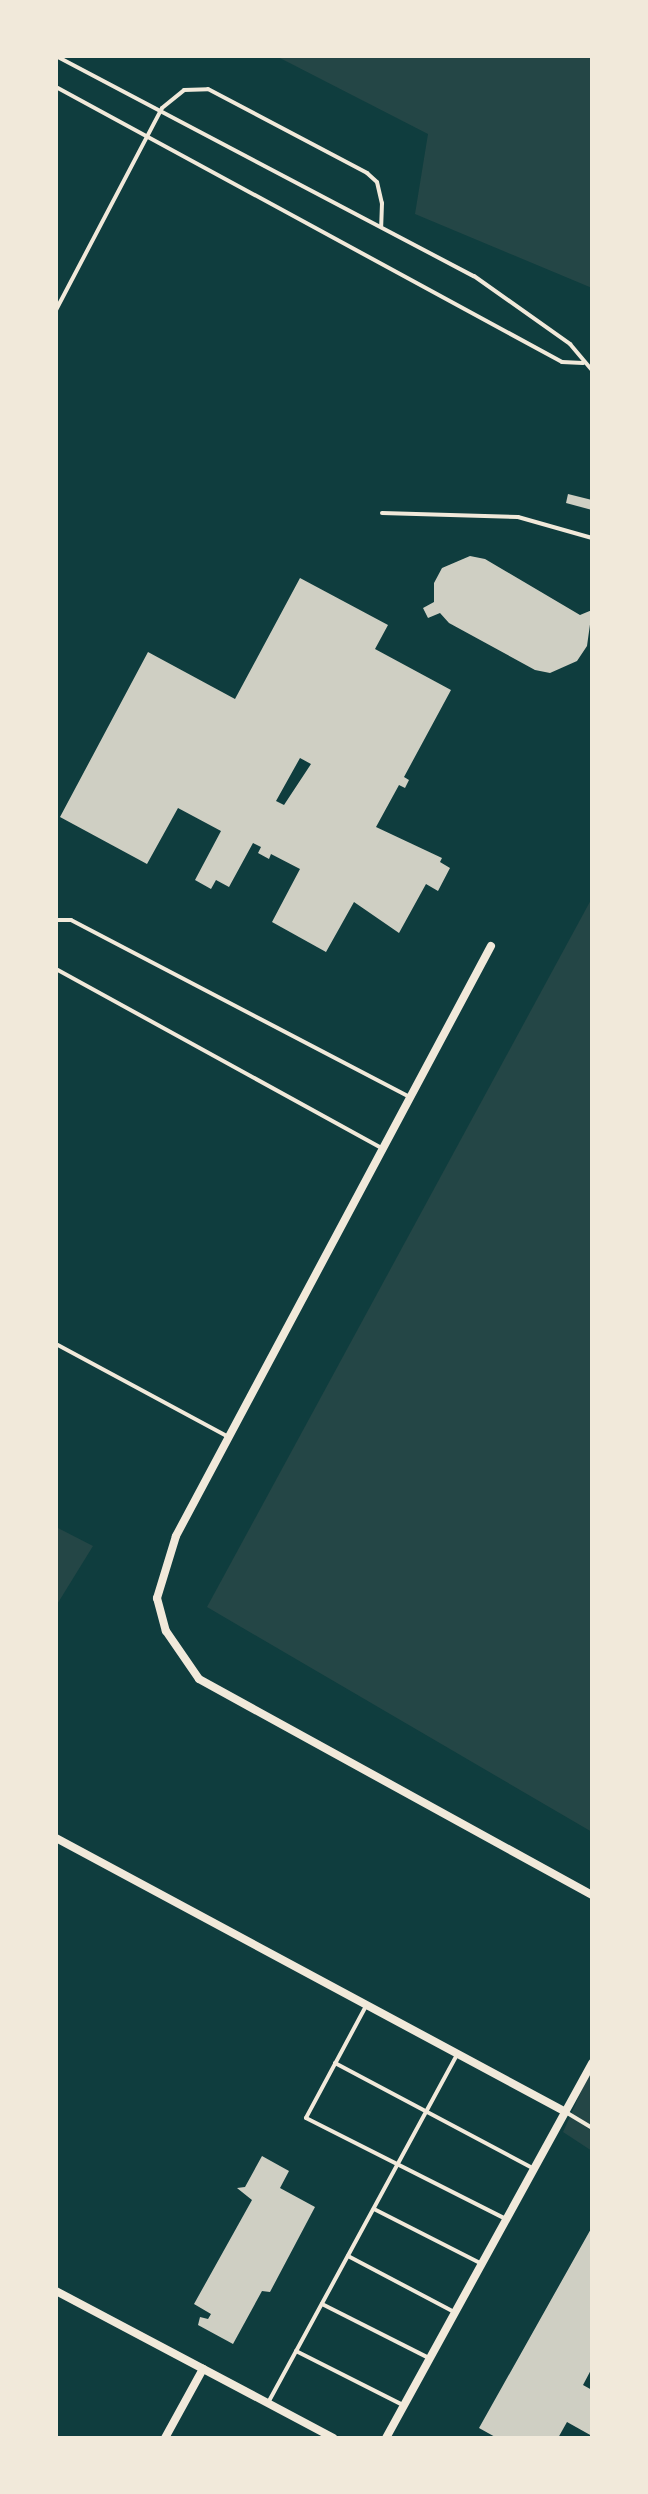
<!DOCTYPE html>
<style>
body{margin:0}
#map{position:relative;width:648px;height:2494px;overflow:hidden;background:#0f3d3e;font-family:Commissioner,sans-serif}
div>[style]{position:absolute}
.green>*{inset:0;background:#244646}
.building>*{inset:0;background:#cfcfc3}
.service>*{height:4px;margin:-2px;padding:0 2px;transform-origin:2px;border-radius:2px;background:#f1e9da}
.minor>*{height:8px;margin:-4px;padding:0 4px;transform-origin:4px;border-radius:4px;background:#f1e9da}
span{translate:-50% -50%;white-space:nowrap;text-align:center;line-height:1.15;-webkit-text-stroke:7px #f1e9da;paint-order:stroke}
.frame{position:absolute;inset:0;border:58px solid #f1e9da;pointer-events:none}
</style>
<div id="map">
<div class="green">
<div style="clip-path:polygon(276px 56px,592px 56px,592px 288px,415px 214px,428px 134px)"></div>
<div style="clip-path:polygon(592px 898px,592px 1832px,207px 1607px)"></div>
<div style="clip-path:polygon(56px 1527px,93px 1546px,56px 1606px)"></div>
<div style="clip-path:polygon(592px 2067px,592px 2151px,563px 2132px)"></div>
</div>
<div class="building">
<div style="clip-path:polygon(568px 494px,592px 500px,592px 510px,566px 503px)"></div>
<div style="clip-path:polygon(470px 556px,485px 559px,580px 615px,592px 610px,587px 646px,577px 661px,550px 673px,535px 670px,449px 623px,440px 613px,428px 618px,423px 608px,434px 602px,434px 583px,442px 568px)"></div>
<div style="clip-path:polygon(evenodd,300px 578px,388px 625px,375px 649px,451px 690px,404px 777px,409px 780px,405px 788px,399px 785px,376px 827px,442px 858px,440px 862px,450px 868px,438px 891px,426px 884px,399px 933px,354px 902px,326px 952px,272px 922px,300px 869px,271px 854px,269px 859px,258px 853px,261px 847px,253px 843px,229px 887px,216px 880px,211px 889px,195px 880px,221px 831px,178px 808px,147px 864px,60px 817px,148px 652px,235px 699px,300px 578px,300px 758px,311px 764px,284px 805px,276px 801px,300px 758px)"></div>
<div style="clip-path:polygon(262px 2156px,289px 2171px,280px 2188px,315px 2207px,270px 2292px,262px 2291px,233px 2344px,198px 2325px,200px 2317px,208px 2319px,211px 2314px,194px 2304px,252px 2200px,237px 2188px,245px 2187px)"></div>
<div style="clip-path:polygon(592px 2227px,592px 2368px,583px 2385px,592px 2390px,592px 2436px,567px 2422px,558px 2438px,497px 2438px,479px 2428px)"></div>
</div>
<div class="service">
<div style="left:56px;top:56px;width:472px;rotate:27.8deg"></div>
<div style="left:474px;top:276px;width:118px;rotate:35.3deg"></div>
<div style="left:570px;top:344px;width:34px;rotate:50deg"></div>
<div style="left:56px;top:87px;width:576px;rotate:28.52deg"></div>
<div style="left:562px;top:362px;width:21px;rotate:3deg"></div>
<div style="left:56px;top:310px;width:228px;rotate:-62.3deg"></div>
<div style="left:162px;top:108px;width:28px;rotate:-39deg"></div>
<div style="left:184px;top:90px;width:24px;rotate:-2deg"></div>
<div style="left:208px;top:89px;width:180px;rotate:27.8deg"></div>
<div style="left:367px;top:173px;width:13px;rotate:42deg"></div>
<div style="left:377px;top:182px;width:22px;rotate:77deg"></div>
<div style="left:382px;top:203px;width:23px;rotate:92deg"></div>
<div style="left:382px;top:513px;width:136px;rotate:1.7deg"></div>
<div style="left:518px;top:517px;width:77px;rotate:15.8deg"></div>
<div style="left:56px;top:920px;width:15px"></div>
<div style="left:71px;top:920px;width:380px;rotate:27.6deg"></div>
<div style="left:56px;top:969px;width:373px;rotate:28.8deg"></div>
<div style="left:56px;top:1344px;width:196px;rotate:28.3deg"></div>
<div style="left:366px;top:2006px;width:127px;rotate:118.2deg"></div>
<div style="left:306px;top:2118px;width:222px;rotate:26.8deg"></div>
<div style="left:335px;top:2063px;width:222px;rotate:28deg"></div>
<div style="left:564px;top:2111px;width:33px;rotate:31deg"></div>
<div style="left:374px;top:2209px;width:119px;rotate:27deg"></div>
<div style="left:348px;top:2256px;width:120px;rotate:27.8deg"></div>
<div style="left:322px;top:2304px;width:120px;rotate:26.8deg"></div>
<div style="left:296px;top:2351px;width:120px;rotate:26.8deg"></div>
<div style="left:269px;top:2401px;width:392px;rotate:-61.5deg"></div>
</div>
<div class="minor">
<div style="left:491px;top:946px;width:669px;rotate:118.1deg"></div>
<div style="left:176px;top:1536px;width:65px;rotate:107deg"></div>
<div style="left:157px;top:1598px;width:34px;rotate:75deg"></div>
<div style="left:166px;top:1631px;width:58px;rotate:55.5deg"></div>
<div style="left:199px;top:1679px;width:448px;rotate:28.8deg"></div>
<div style="left:56px;top:1838px;width:574px;rotate:28.26deg"></div>
<div style="left:56px;top:2291px;width:314px;rotate:27.9deg"></div>
<div style="left:165px;top:2438px;width:79px;rotate:-61.2deg"></div>
<div style="left:386px;top:2438px;width:428px;rotate:-61.2deg"></div>
</div>
<div class="frame"></div>
</div>
